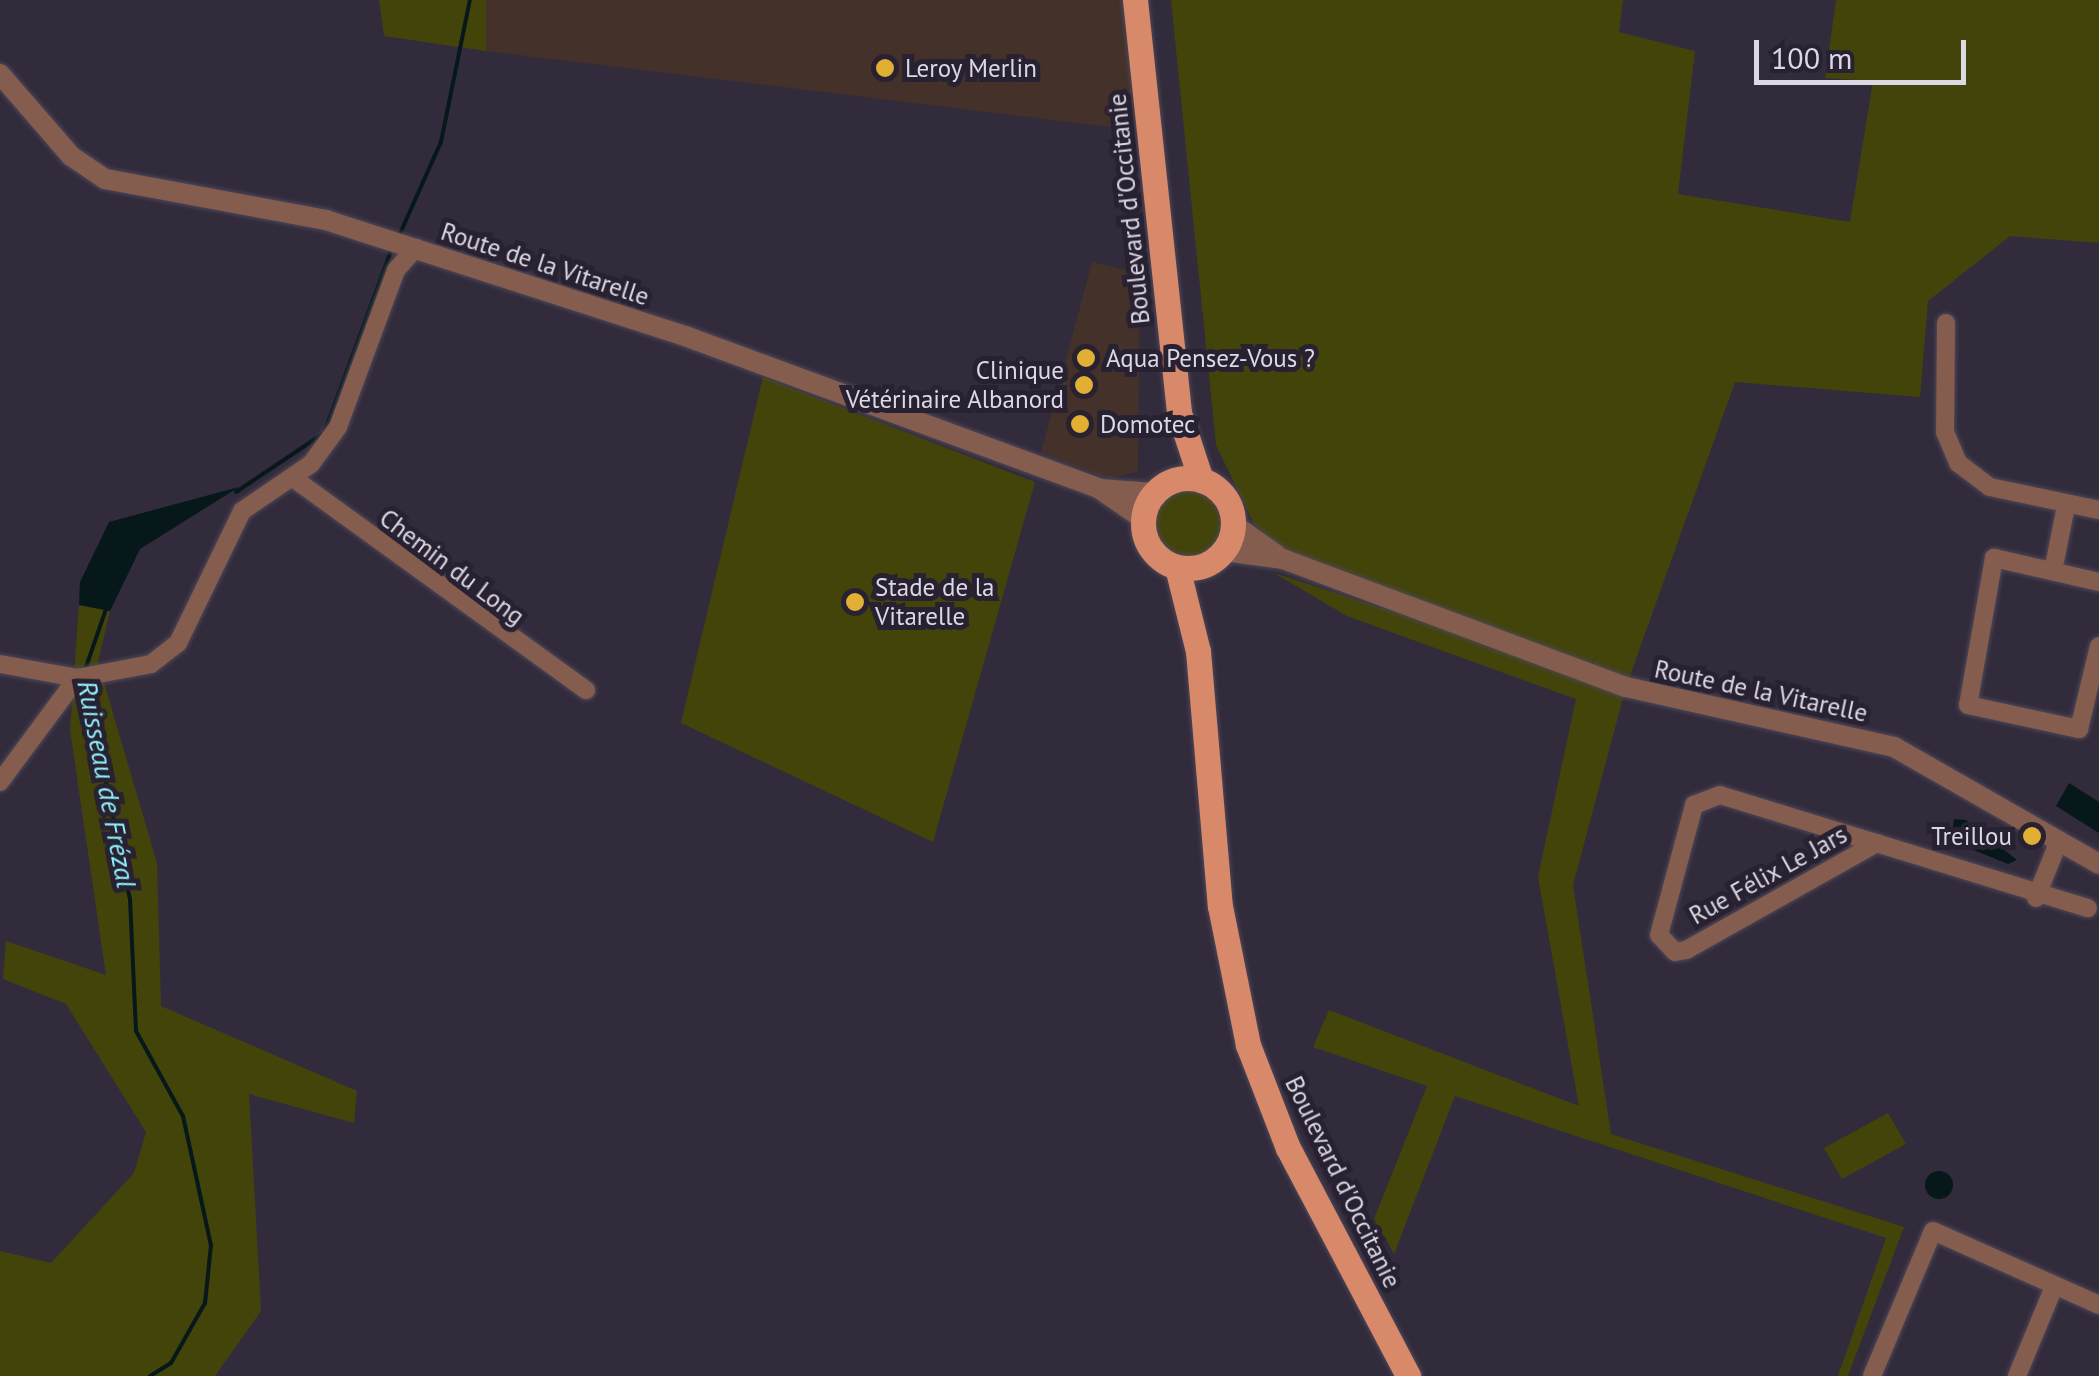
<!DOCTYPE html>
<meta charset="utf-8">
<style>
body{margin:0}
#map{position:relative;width:2099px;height:1376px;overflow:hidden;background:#322b3c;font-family:"PT Sans",sans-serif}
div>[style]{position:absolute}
.commercial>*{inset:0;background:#44312a}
.green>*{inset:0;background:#43440a}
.round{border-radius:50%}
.water>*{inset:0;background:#06181a}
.stream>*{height:4px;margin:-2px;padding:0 2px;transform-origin:2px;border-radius:2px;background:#06181a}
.roads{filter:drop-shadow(0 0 2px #4d4757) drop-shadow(0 0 2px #4d4757)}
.minor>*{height:18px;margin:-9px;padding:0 9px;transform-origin:9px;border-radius:9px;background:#845d4e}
.tertiary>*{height:20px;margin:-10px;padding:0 10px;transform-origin:10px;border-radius:10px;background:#845d4e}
.primary>*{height:25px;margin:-12.5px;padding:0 12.5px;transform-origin:12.5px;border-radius:12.5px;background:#d8896a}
.primary>.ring{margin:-12.5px;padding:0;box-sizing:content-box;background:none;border:25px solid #d8896a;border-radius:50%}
.dots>*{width:28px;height:28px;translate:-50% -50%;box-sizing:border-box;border:5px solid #282132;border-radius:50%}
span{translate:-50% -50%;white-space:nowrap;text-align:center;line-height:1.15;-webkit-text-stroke:10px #282132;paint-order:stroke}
.poi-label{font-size:25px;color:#ddd9e4}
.left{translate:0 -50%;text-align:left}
.right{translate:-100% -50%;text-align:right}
.street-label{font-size:25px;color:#ddd9e4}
.water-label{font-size:28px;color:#8eeffa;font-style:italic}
.scale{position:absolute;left:1754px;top:40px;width:212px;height:45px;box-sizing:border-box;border:5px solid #ddd9e4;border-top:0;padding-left:12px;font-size:30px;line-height:35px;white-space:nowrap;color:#ddd9e4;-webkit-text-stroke:8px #282132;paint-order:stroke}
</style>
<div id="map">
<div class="commercial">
<div style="clip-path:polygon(486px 0,1135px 0,1152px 132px,486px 51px)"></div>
<div style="clip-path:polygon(1092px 262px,1140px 273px,1138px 471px,1110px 479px,1041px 453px)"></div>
</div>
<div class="green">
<div style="clip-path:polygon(379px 0,486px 0,486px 51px,384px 36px)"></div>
<div style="clip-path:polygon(1171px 0,1623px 0,1619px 32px,1695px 51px,1678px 194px,1850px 222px,1873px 81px,1825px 78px,1836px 0,2099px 0,2099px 243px,2010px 236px,1928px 301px,1920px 397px,1735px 382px,1626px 687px,1573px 885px,1611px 1134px,1904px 1227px,1848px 1376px,1838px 1376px,1886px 1238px,1455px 1096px,1394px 1254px,1374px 1219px,1427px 1086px,1313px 1047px,1329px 1010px,1579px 1106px,1538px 877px,1576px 699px,1347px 616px,1274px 573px,1588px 675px,1596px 656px,1590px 665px,1286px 553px,1254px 524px,1216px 445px)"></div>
<div style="clip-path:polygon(763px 377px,1035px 482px,933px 842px,681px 723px)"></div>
<div class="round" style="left:1154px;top:490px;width:68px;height:68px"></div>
<div style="clip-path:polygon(79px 605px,110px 611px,98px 662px,157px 863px,161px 1006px,357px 1091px,354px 1123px,249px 1094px,261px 1311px,215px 1376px,0 1376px,0 1251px,51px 1263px,134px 1173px,146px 1132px,66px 1004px,3px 979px,6px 941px,106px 975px,70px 730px)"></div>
<div style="clip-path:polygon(1888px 1113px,1906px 1144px,1842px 1179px,1824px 1148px)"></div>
</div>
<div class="water">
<div style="clip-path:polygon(239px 487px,140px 549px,110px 611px,79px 605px,80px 582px,109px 522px)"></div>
<div style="clip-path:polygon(2069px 783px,2099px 802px,2099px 833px,2056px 806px)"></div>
<div style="clip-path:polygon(1954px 819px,1966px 820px,2017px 860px,2008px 864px,1951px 841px)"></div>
<div class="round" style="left:1925px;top:1171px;width:28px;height:28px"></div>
</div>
<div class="stream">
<div style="left:398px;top:238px;width:105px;rotate:-65.9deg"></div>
<div style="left:441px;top:142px;width:145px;rotate:-78.5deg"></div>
<div style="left:236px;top:492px;width:106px;rotate:-33.8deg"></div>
<div style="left:324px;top:433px;width:194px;rotate:-69.8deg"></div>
<div style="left:85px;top:670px;width:65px;rotate:-71deg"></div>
<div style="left:86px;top:685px;width:218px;rotate:78.4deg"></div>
<div style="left:130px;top:899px;width:132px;rotate:87.4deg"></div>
<div style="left:136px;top:1031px;width:97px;rotate:61.1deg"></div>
<div style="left:183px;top:1116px;width:132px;rotate:77.8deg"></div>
<div style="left:211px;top:1245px;width:58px;rotate:95.9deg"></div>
<div style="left:205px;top:1303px;width:69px;rotate:119.5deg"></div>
<div style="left:171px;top:1363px;width:25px;rotate:148deg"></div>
</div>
<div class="roads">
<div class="minor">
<div style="left:1946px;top:323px;width:109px;rotate:90.5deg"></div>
<div style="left:1945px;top:432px;width:34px;rotate:67deg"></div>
<div style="left:1958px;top:463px;width:40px;rotate:37deg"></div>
<div style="left:1990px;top:487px;width:111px;rotate:11.9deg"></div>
<div style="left:293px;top:478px;width:362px;rotate:35.9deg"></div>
<div style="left:2053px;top:571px;width:66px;rotate:-78.7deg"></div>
<div style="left:2099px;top:582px;width:108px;rotate:-167.1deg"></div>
<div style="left:1994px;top:558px;width:149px;rotate:100deg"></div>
<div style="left:1968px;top:705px;width:114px;rotate:12.2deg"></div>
<div style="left:2079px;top:729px;width:85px;rotate:-76.5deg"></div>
<div style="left:0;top:664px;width:78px;rotate:10.3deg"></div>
<div style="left:77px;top:678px;width:75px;rotate:-10.7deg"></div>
<div style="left:151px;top:664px;width:34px;rotate:-38deg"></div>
<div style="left:178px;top:643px;width:147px;rotate:-64.1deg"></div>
<div style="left:242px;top:511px;width:83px;rotate:-34.3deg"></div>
<div style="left:311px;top:464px;width:46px;rotate:-53.9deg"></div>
<div style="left:338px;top:427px;width:167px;rotate:-69.7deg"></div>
<div style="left:396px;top:270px;width:30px;rotate:-48deg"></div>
<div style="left:0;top:782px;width:129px;rotate:-53.5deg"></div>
<div style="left:1877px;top:843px;width:219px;rotate:150.7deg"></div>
<div style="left:1686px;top:950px;width:11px;rotate:170deg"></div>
<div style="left:1675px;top:952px;width:23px;rotate:-133deg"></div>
<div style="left:1659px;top:935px;width:135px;rotate:-74.9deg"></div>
<div style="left:1694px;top:805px;width:28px;rotate:-21deg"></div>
<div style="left:1720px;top:795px;width:385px;rotate:17.1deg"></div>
<div style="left:2036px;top:898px;width:59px;rotate:-68.2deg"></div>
<div style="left:1872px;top:1376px;width:157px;rotate:-67.2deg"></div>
<div style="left:1933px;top:1231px;width:182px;rotate:24deg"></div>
<div style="left:2017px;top:1376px;width:94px;rotate:-67.5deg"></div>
</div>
<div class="tertiary">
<div style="left:0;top:74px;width:108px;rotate:49.1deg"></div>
<div style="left:71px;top:156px;width:41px;rotate:34.1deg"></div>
<div style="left:105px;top:179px;width:225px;rotate:10.5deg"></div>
<div style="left:326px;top:220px;width:377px;rotate:17.9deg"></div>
<div style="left:685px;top:336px;width:442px;rotate:20.2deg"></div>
<div style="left:1100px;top:489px;width:54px;rotate:4.2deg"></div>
<div style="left:1101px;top:490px;width:51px;rotate:34.6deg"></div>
<div style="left:1233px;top:524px;width:54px;rotate:35.2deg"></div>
<div style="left:1224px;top:551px;width:60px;rotate:7.7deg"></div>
<div style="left:1283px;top:559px;width:366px;rotate:20.5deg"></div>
<div style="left:1626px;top:687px;width:275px;rotate:12.6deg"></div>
<div style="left:1894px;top:747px;width:236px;rotate:29.7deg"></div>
</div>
<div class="primary">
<div style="left:1135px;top:0;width:415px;rotate:83.9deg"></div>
<div style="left:1179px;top:413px;width:71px;rotate:71.8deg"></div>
<div class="ring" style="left:1143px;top:478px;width:65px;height:65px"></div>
<div style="left:1177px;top:567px;width:87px;rotate:76deg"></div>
<div style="left:1198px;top:651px;width:256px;rotate:85.1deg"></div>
<div style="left:1220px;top:906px;width:142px;rotate:78.6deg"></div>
<div style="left:1248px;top:1045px;width:110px;rotate:68.8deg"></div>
<div style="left:1288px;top:1148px;width:258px;rotate:62.2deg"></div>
</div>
</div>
<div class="dots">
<div style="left:885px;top:68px;background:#e1af34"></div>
<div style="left:1086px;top:358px;background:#e1af34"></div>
<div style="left:1084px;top:385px;background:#e1af34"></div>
<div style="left:1080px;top:424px;background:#e1af34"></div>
<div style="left:855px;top:602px;background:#e1af34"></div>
<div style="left:2032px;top:836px;background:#e1af34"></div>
</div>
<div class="poi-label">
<span class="left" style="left:905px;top:68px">Leroy Merlin</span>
<span class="left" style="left:1106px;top:358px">Aqua Pensez-Vous ?</span>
<span class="right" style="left:1064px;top:385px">Clinique<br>Vétérinaire Albanord</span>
<span class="left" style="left:1100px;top:424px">Domotec</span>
<span class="left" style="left:875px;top:602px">Stade de la<br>Vitarelle</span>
<span class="right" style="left:2012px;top:836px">Treillou</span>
</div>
<div class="street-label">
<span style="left:1129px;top:209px;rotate:-96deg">Boulevard d'Occitanie</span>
<span style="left:545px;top:264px;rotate:18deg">Route de la Vitarelle</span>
<span style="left:452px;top:567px;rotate:37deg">Chemin du Long</span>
<span style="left:1761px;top:691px;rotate:12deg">Route de la Vitarelle</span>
<span style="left:1768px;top:875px;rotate:-29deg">Rue Félix Le Jars</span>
<span style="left:1343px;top:1182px;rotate:64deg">Boulevard d'Occitanie</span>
</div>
<div class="water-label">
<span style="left:107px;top:784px;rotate:79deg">Ruisseau de Frézal</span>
</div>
<div class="scale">100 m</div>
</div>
